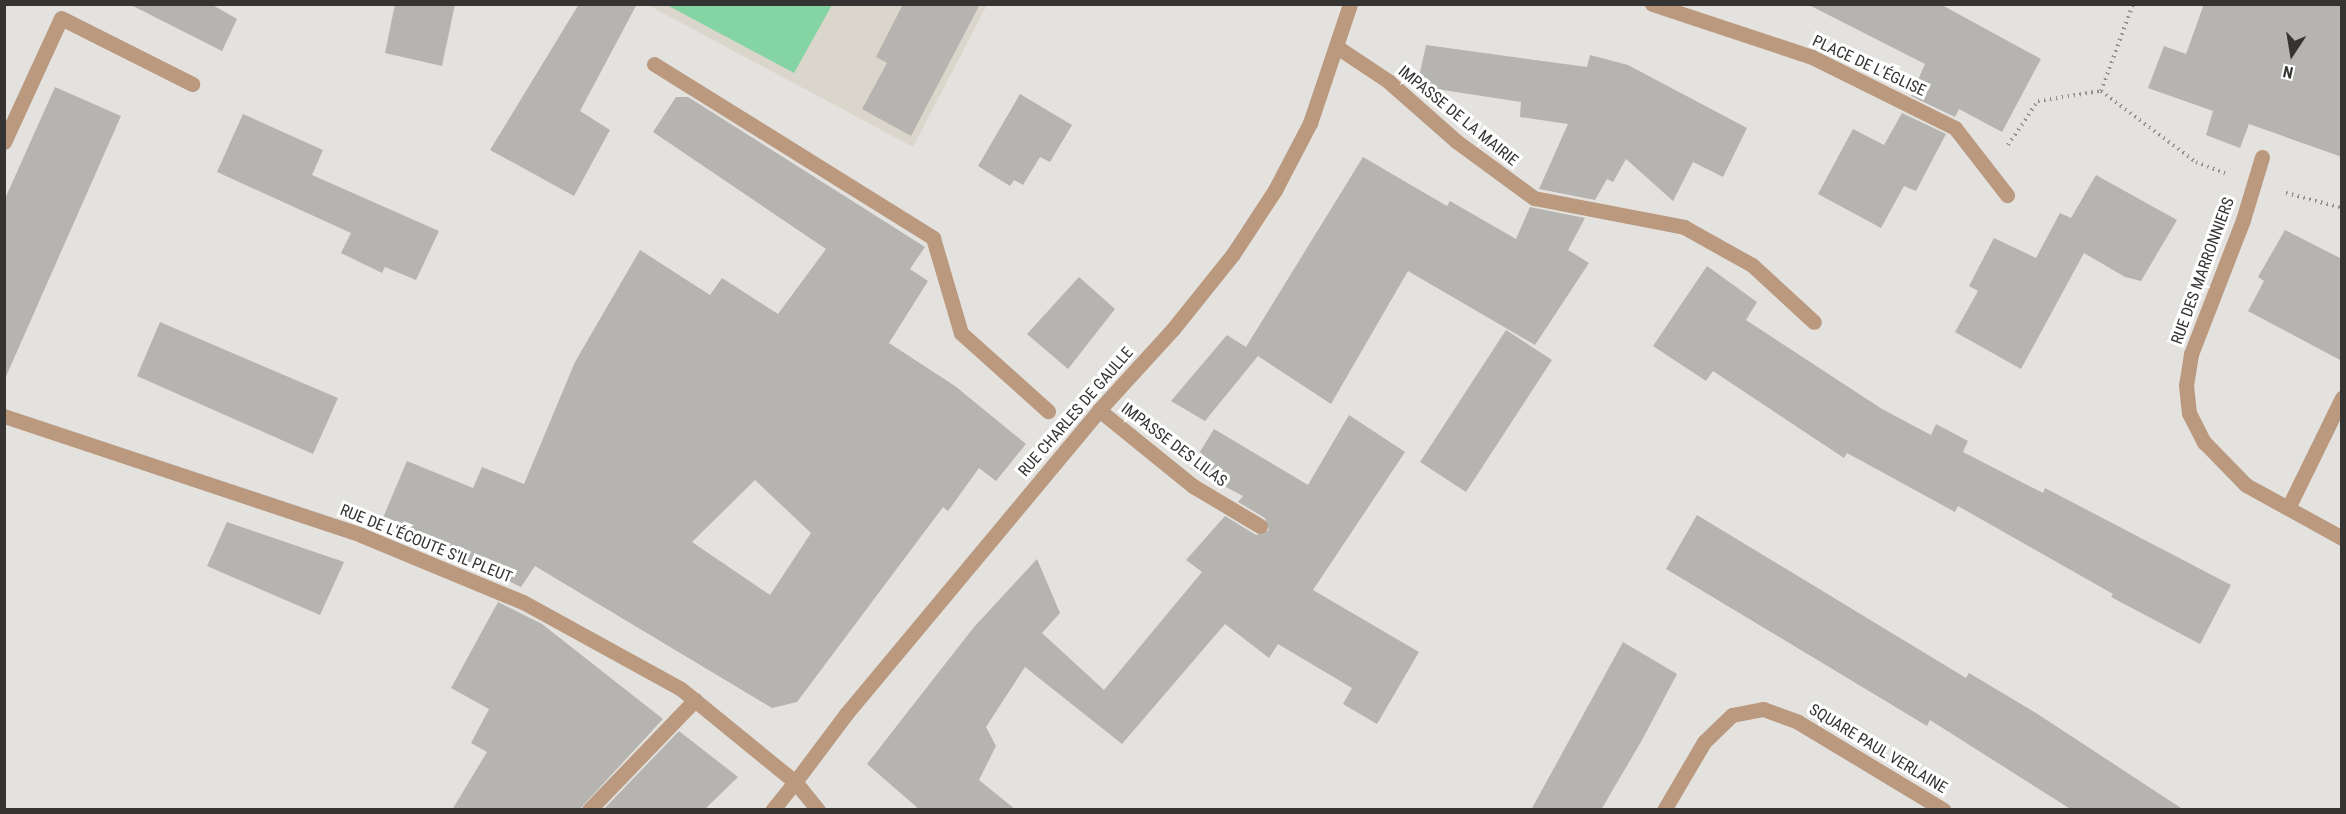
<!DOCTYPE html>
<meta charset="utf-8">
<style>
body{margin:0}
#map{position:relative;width:2346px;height:814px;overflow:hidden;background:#e3e2df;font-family:"Roboto Condensed",sans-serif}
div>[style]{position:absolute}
.built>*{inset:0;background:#dbd6cc}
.green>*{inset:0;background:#85d4a3}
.building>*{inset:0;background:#b5b4b1}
.path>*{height:4px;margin-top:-2px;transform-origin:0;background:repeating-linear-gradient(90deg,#92918f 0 1.5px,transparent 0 6px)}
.service>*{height:15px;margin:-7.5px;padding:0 7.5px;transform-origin:7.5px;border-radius:7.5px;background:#ba997f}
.minor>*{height:15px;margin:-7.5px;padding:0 7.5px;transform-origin:7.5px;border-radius:7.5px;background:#ba997f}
.tertiary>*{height:15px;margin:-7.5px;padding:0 7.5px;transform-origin:7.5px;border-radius:7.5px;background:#ba997f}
span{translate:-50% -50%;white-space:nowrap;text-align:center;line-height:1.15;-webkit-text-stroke:6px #fff;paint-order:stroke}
.street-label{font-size:16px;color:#353433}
.frame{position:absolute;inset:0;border:6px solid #353433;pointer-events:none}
.north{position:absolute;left:2262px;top:24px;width:60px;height:60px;-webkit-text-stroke:4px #fff;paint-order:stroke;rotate:192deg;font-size:16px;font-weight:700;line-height:24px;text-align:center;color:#353433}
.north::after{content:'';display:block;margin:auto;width:21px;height:27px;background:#353433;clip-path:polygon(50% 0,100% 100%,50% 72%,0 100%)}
</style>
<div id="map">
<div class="built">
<div style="clip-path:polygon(648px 5px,987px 5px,913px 147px)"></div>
</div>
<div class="green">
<div style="clip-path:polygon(667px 5px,832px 5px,794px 73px)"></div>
</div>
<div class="building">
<div style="clip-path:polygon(129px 4px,211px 4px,237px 19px,222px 51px)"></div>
<div style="clip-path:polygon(395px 4px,455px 4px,442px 66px,385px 53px)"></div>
<div style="clip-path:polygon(579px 4px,637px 4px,580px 111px,610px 130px,574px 196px,490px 150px)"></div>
<div style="clip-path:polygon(903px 4px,980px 4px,911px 136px,862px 109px,887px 63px,876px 57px)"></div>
<div style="clip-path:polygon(1807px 4px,1940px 4px,2041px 59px,2002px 132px,1959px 109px,1955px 117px,1911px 96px,1925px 64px)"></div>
<div style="clip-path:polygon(2204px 4px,2342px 4px,2342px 157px,2249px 124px,2240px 148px,2206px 135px,2213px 111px,2148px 88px,2164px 46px,2186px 54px)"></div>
<div style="clip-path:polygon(1426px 45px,1587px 67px,1590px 55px,1628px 65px,1747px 128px,1723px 177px,1693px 162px,1673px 201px,1626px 159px,1613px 182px,1607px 179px,1595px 200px,1539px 189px,1568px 124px,1520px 117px,1521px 102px,1417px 86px)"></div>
<div style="clip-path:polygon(55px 87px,121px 116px,4px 381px,4px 201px)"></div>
<div style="clip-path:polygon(1020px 94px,1072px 125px,1050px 162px,1040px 157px,1023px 185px,1014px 180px,1010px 186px,978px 166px)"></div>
<div style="clip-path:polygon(evenodd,676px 97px,688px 97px,925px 247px,910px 269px,928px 281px,889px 343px,955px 386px,1026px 444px,996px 481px,979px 468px,948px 511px,943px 507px,797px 702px,772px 708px,535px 566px,521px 587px,382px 520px,407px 461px,473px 488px,482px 467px,524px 484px,575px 362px,640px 250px,710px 295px,722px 278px,778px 314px,826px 249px,653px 132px,676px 97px,755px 480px,811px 533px,770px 595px,692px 542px,755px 480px)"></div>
<div style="clip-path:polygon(1902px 113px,1946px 134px,1916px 191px,1904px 186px,1881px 228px,1818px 194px,1853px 129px,1884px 145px)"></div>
<div style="clip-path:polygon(243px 114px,323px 150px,312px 175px,439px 231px,416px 280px,385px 267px,382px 273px,341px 253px,351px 233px,217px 172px)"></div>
<div style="clip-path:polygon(1363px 157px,1447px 206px,1450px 201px,1516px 239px,1530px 207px,1585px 218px,1568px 250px,1589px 263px,1535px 345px,1408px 271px,1331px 404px,1258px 356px,1205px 421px,1171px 401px,1227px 335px,1246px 347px)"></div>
<div style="clip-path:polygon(2096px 175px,2177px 220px,2141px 281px,2125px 277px,2084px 253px,2021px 369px,1955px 332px,1978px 291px,1969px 286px,1994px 238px,2036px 258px,2060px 213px,2071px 218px)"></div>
<div style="clip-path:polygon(2285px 230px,2342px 259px,2342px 361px,2248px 311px,2264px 281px,2258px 277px)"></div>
<div style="clip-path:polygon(1707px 266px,1757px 302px,1746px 320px,1882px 409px,1931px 435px,1936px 424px,1968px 441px,1963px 452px,2043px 493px,2045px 488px,2231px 585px,2200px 644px,2111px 597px,2113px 594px,1958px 506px,1955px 512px,1847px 453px,1844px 458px,1713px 371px,1706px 381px,1653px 346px)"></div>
<div style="clip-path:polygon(1079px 277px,1115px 309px,1068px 369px,1027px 334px)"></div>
<div style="clip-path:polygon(160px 322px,338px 398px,313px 454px,137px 376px)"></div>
<div style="clip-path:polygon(1506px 330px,1552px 360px,1466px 492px,1420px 462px)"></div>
<div style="clip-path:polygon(1349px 415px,1405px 452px,1313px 590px,1419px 652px,1377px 724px,1343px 704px,1352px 688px,1278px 644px,1269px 658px,1225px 624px,1122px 744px,1025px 667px,986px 727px,996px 746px,979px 780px,1016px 810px,920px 810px,867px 764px,974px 627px,1037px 559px,1060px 613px,1042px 633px,1104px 690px,1202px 572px,1186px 560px,1225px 516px,1256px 535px,1269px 530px,1265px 518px,1238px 502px,1243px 496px,1190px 468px,1214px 429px,1308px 485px)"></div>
<div style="clip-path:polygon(1697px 515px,1966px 678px,1969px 673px,2036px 713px,2184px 810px,2072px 810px,1930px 720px,1927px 726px,1666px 569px)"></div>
<div style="clip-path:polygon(227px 522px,344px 562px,320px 615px,207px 566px)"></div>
<div style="clip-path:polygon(498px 602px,542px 624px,663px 719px,579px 810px,452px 810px,487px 752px,471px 743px,489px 709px,451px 688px)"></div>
<div style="clip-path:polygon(1623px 642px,1677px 674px,1642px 740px,1601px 810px,1531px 810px)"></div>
<div style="clip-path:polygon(679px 731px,738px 777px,704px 810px,603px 810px)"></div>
</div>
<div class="path">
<div style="left:2101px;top:91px;width:93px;rotate:-69.8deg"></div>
<div style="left:2008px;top:145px;width:53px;rotate:-55.7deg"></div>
<div style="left:2038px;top:101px;width:64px;rotate:-9deg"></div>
<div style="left:2101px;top:91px;width:119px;rotate:36.8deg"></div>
<div style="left:2196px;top:162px;width:31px;rotate:21deg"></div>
<div style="left:2286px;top:193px;width:58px;rotate:15deg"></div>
</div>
<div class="service">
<div style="left:2288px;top:508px;width:123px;rotate:-63.9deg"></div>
</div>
<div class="minor">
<div style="left:1652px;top:4px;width:169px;rotate:18.3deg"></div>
<div style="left:1812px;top:57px;width:160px;rotate:26.4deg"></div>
<div style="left:1955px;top:128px;width:85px;rotate:52.2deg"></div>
<div style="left:1337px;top:47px;width:61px;rotate:33.7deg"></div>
<div style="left:1388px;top:81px;width:91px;rotate:41.4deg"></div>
<div style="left:1456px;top:141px;width:97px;rotate:36.2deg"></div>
<div style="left:1534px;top:198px;width:153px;rotate:10.9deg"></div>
<div style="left:1684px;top:227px;width:78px;rotate:29.2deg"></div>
<div style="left:1752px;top:265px;width:84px;rotate:42.6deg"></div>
<div style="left:654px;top:64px;width:329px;rotate:31.9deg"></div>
<div style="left:933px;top:238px;width:99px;rotate:73.6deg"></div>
<div style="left:961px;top:333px;width:117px;rotate:41.9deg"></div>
<div style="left:4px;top:142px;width:136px;rotate:-65.3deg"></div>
<div style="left:61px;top:18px;width:147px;rotate:26.7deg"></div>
<div style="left:2262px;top:157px;width:66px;rotate:106.8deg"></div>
<div style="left:2243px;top:220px;width:144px;rotate:111.2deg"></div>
<div style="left:2191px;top:354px;width:31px;rotate:99deg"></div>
<div style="left:2186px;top:385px;width:28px;rotate:84deg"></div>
<div style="left:2189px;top:413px;width:33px;rotate:63deg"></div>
<div style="left:2204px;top:442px;width:60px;rotate:45.7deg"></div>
<div style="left:2246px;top:485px;width:110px;rotate:28.9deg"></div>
<div style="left:1099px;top:410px;width:121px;rotate:39deg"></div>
<div style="left:1193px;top:486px;width:78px;rotate:30.8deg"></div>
<div style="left:4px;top:416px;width:376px;rotate:18.4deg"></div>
<div style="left:361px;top:535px;width:175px;rotate:22.5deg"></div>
<div style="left:523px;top:602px;width:180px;rotate:28.8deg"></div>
<div style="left:681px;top:689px;width:147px;rotate:39.2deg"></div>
<div style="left:795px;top:782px;width:36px;rotate:129deg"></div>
<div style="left:589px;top:810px;width:153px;rotate:-46.1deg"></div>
<div style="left:1664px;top:810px;width:79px;rotate:-59.5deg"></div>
<div style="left:1704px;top:742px;width:39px;rotate:-44deg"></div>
<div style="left:1732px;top:715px;width:32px;rotate:-11deg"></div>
<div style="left:1763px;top:709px;width:37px;rotate:20deg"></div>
<div style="left:1798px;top:722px;width:170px;rotate:31.1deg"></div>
</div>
<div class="tertiary">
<div style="left:818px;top:810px;width:36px;rotate:-129deg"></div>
<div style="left:795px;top:782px;width:85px;rotate:-53.1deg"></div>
<div style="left:846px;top:714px;width:396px;rotate:-50.2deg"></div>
<div style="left:1099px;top:410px;width:110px;rotate:-47.6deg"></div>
<div style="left:1173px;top:329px;width:96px;rotate:-51.3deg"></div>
<div style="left:1233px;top:254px;width:77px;rotate:-56.7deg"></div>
<div style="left:1275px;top:190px;width:76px;rotate:-62.4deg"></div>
<div style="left:1310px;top:123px;width:126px;rotate:-71.4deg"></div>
</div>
<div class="street-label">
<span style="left:1869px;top:66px;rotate:25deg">PLACE DE L'ÉGLISE</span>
<span style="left:1458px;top:116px;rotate:39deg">IMPASSE DE LA MAIRIE</span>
<span style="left:2203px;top:271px;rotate:-70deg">RUE DES MARRONNIERS</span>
<span style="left:1076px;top:412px;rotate:-49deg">RUE CHARLES DE GAULLE</span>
<span style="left:1174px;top:445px;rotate:37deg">IMPASSE DES LILAS</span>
<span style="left:426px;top:544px;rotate:22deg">RUE DE L'ÉCOUTE S'IL PLEUT</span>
<span style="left:1878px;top:749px;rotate:31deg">SQUARE PAUL VERLAINE</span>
</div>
<div class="frame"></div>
<div class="north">N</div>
</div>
